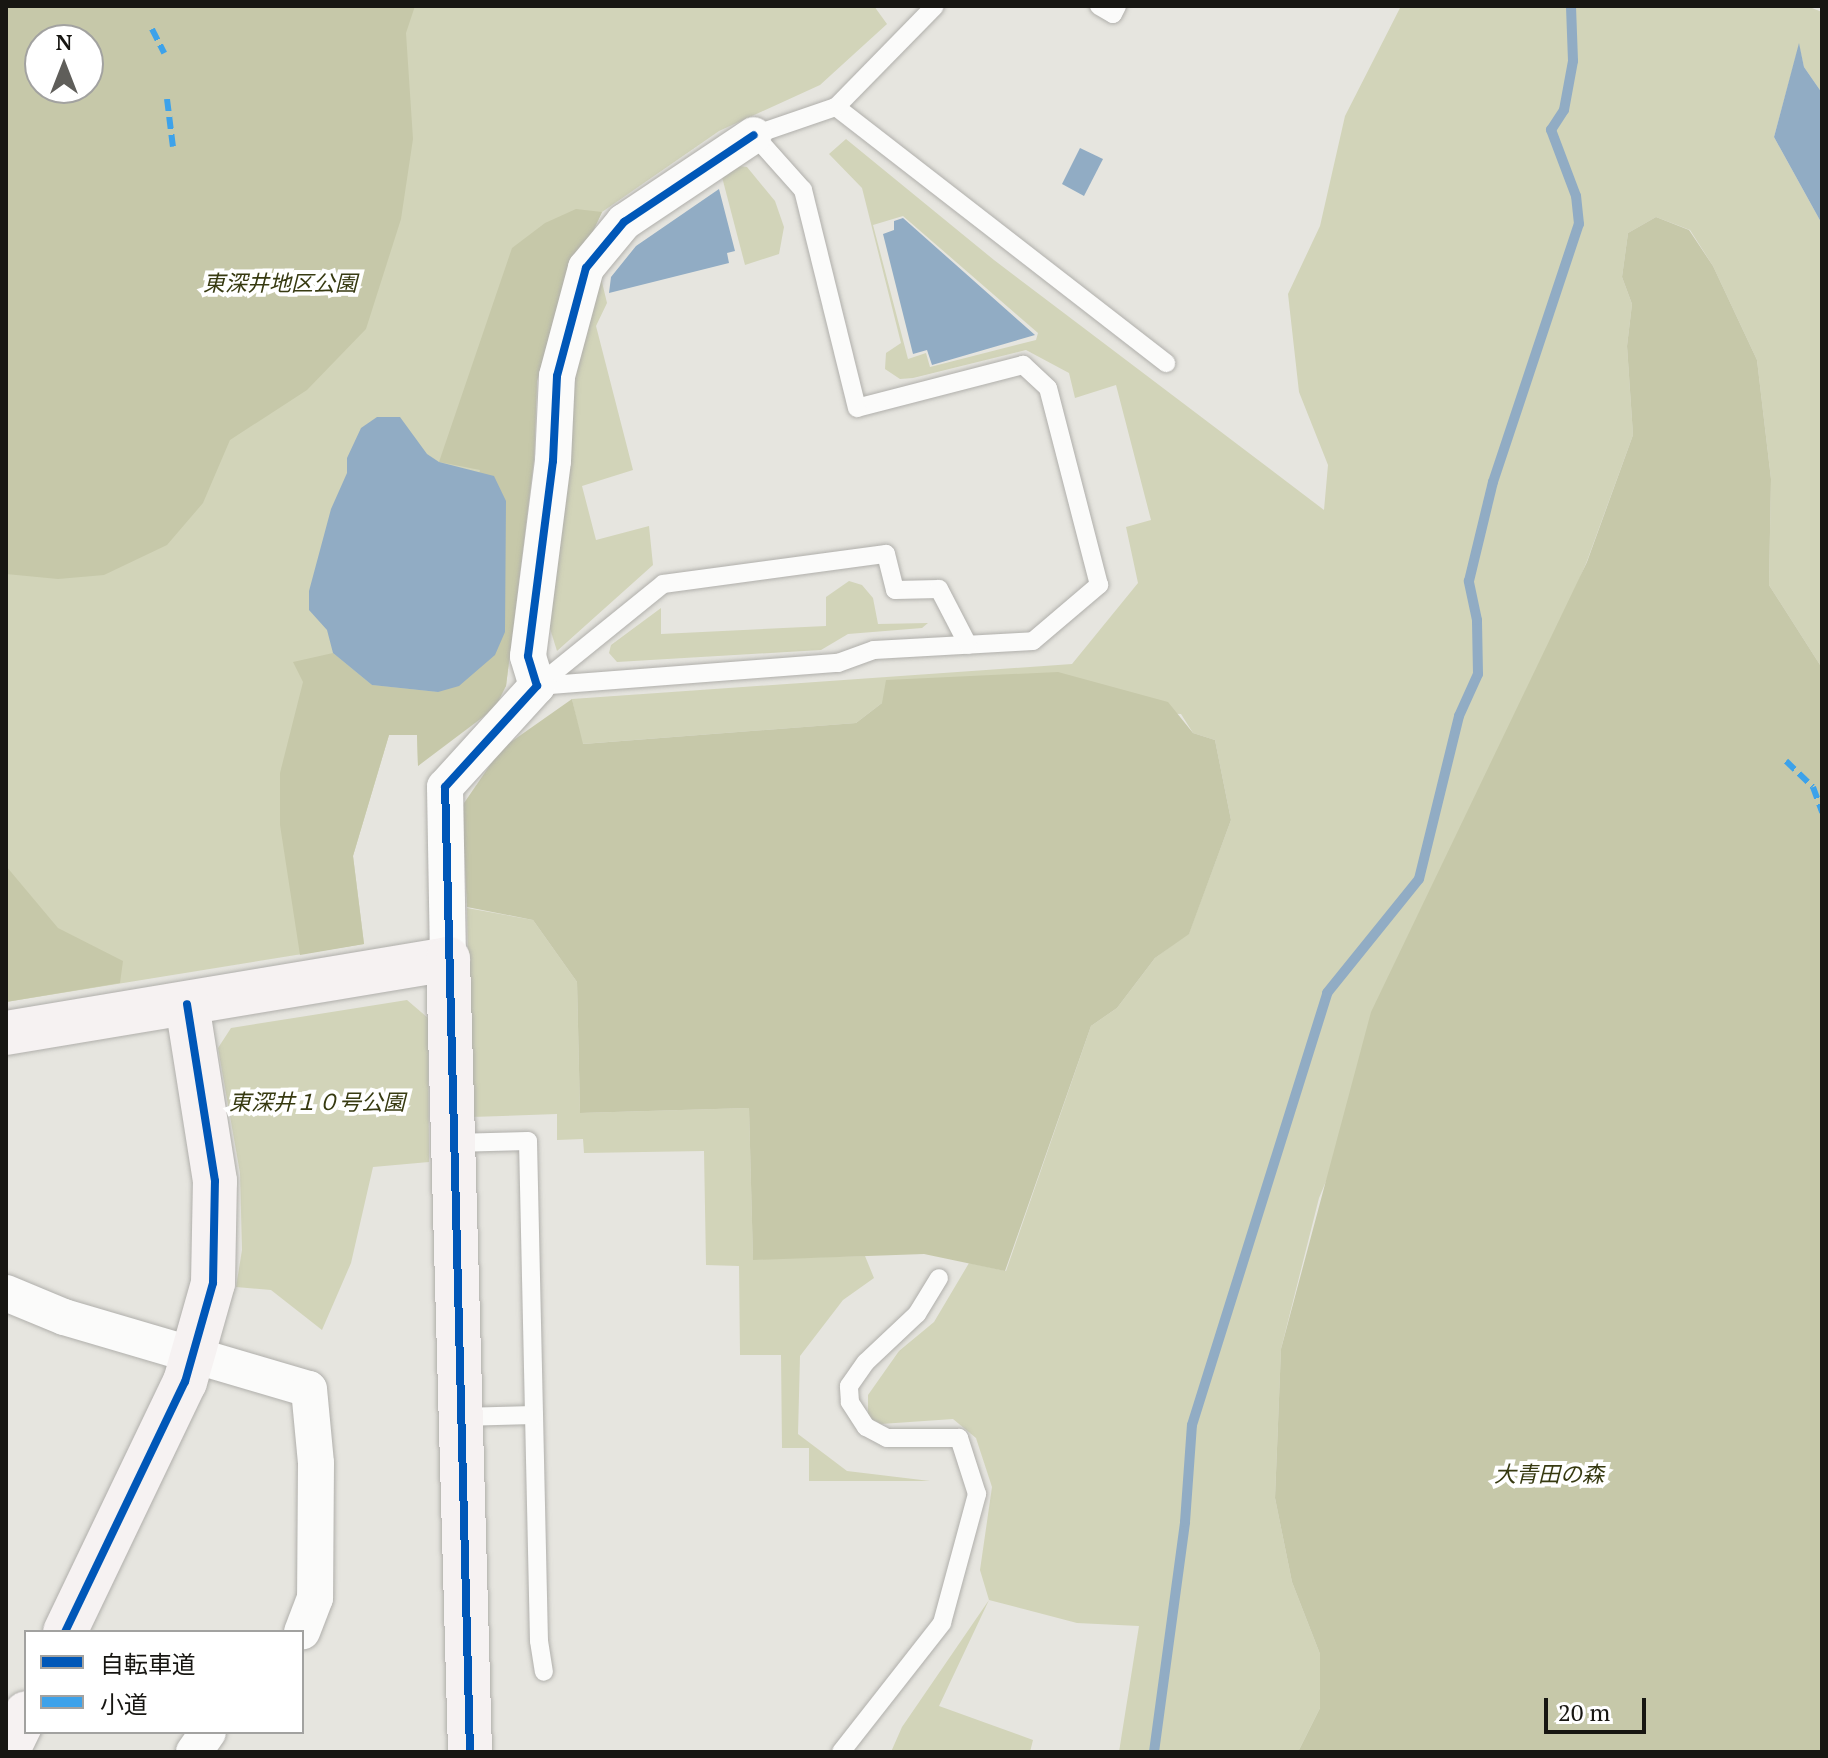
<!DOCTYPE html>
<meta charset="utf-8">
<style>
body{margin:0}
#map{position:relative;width:1828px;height:1758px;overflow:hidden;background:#e6e5df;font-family:"PT Serif","Noto Sans JP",serif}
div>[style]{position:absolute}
.green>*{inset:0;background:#d2d4b9}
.forest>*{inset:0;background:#c6c8a9}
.water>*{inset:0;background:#91acc4}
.stream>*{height:10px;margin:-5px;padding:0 5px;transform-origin:5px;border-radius:5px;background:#91acc4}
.roads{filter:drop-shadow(0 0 2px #b0afab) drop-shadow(0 0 2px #b0afab)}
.lane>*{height:18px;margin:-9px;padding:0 9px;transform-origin:9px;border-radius:9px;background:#fbfbfa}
.street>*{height:36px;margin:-18px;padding:0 18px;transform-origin:18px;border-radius:18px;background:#fbfbfa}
.secondary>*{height:44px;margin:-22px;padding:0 22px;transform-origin:22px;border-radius:22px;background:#f6f2f2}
.quiet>*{height:6px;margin-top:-3px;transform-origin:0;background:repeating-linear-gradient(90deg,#3da2ea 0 12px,transparent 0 18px)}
.cycleway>*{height:8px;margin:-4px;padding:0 4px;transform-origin:4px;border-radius:4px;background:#0057b8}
span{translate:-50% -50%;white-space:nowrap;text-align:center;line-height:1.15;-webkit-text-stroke:8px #fff;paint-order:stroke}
.park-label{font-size:22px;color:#373a11;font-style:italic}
.frame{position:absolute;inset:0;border:8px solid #171612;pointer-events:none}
.legend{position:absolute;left:24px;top:1630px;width:280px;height:104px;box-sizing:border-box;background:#fff;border:2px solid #a2a2a0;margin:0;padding:10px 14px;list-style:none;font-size:24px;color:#171612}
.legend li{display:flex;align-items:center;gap:16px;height:40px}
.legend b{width:40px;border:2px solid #a2a2a0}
.north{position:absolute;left:24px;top:24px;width:80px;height:80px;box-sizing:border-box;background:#fff;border:2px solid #a2a2a0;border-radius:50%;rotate:0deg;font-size:22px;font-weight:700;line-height:32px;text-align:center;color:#171612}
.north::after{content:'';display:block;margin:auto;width:28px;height:36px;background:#5f5e5a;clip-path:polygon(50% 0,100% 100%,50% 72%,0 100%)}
.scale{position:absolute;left:1544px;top:1698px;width:102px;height:36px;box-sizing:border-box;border:4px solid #171612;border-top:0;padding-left:10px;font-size:24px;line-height:28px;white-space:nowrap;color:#171612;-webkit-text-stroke:6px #fff;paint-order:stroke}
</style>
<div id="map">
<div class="green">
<div style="clip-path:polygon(evenodd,6px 6px,874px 6px,887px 24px,820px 85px,719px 131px,602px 212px,556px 310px,537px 381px,534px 459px,506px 686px,418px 766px,417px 735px,389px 735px,353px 856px,364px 944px,6px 1002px,6px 6px,40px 40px,88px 40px,88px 88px,40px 88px,40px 40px)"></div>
<div style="clip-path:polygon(evenodd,1401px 6px,1807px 6px,1822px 12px,1822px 93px,1804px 67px,1799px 45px,1774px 137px,1822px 224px,1822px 668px,1769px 585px,1771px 479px,1757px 360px,1713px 266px,1690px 230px,1656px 217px,1628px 233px,1622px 277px,1632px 304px,1627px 346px,1633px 435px,1587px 561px,1319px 1198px,1281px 1349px,1275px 1498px,1292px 1582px,1320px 1654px,1320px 1708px,1298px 1752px,1119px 1752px,1139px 1626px,1077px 1623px,989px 1600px,939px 1706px,1033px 1740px,1030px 1752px,891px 1752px,902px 1727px,989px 1600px,980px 1570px,992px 1487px,976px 1438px,953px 1419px,881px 1424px,868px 1417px,868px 1395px,899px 1351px,934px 1322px,969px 1263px,1006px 1271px,1091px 1026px,1117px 1008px,1155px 958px,1189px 933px,1231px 820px,1215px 740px,1193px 733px,1181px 714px,882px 703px,856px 723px,582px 744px,572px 699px,1072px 664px,1138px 583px,1126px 527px,1151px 520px,1116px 385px,1075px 398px,1069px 373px,1026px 350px,913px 378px,900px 379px,885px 369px,886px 353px,901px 343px,862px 188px,829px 154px,846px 139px,994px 260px,1324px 510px,1328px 465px,1299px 392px,1288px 294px,1320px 226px,1345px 116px,1401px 6px,903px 216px,1038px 333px,1036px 340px,930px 367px,926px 353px,908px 359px,873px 225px,903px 216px)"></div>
<div style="clip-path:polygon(738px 166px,747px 167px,775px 201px,784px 227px,779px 254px,745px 265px,722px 177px)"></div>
<div style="clip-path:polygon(601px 278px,607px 303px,596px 326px,633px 470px,582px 486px,596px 540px,649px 526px,653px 565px,557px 651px,547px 619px,572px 373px)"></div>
<div style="clip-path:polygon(849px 581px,862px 585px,873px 598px,878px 624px,928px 623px,922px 628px,848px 634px,821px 650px,617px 662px,609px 653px,611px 645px,661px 608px,661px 634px,826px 626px,826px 597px)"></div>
<div style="clip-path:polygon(467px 908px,533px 920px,577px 982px,580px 1113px,749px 1108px,753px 1259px,865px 1256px,874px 1278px,843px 1300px,800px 1356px,798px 1434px,847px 1471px,930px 1481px,809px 1481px,809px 1448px,782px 1448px,781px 1355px,740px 1355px,739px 1266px,706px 1265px,704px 1151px,584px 1153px,583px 1139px,557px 1140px,557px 1114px,471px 1117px)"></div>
<div style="clip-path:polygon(407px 1000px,428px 1018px,429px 1162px,373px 1167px,351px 1263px,322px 1330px,271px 1290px,236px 1287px,242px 1250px,240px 1173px,218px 1048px,231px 1028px)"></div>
</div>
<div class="forest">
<div style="clip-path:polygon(evenodd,6px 6px,415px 6px,406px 33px,413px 139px,401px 219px,366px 329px,307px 390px,230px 440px,203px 503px,167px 545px,104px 575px,58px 579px,6px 574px,6px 6px,88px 40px,88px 88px,40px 88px,40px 40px,88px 40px)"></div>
<div style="clip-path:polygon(576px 209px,602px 212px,556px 310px,537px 381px,534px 459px,506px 686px,495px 708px,418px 766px,417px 735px,389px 735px,353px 856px,364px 944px,300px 955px,280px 825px,280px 773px,303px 682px,293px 662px,333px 653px,372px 685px,438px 692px,480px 470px,439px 462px,512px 248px,545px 223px)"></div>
<div style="clip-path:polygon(1656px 217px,1689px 230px,1713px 266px,1757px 360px,1771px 479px,1769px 585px,1822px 668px,1822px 1752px,1298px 1752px,1320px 1708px,1320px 1654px,1292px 1582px,1275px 1498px,1281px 1349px,1371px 1012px,1587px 562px,1633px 435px,1627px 346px,1632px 304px,1622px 277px,1628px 233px)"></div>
<div style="clip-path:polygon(1058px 672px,1168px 702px,1193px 733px,1215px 740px,1231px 820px,1189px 934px,1155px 958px,1117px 1008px,1091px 1026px,1005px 1271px,924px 1254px,753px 1260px,749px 1108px,580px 1113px,577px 982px,533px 920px,467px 907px,462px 806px,501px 749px,572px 699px,583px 744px,856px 723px,882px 703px,886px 680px)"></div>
<div style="clip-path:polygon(6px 866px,58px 928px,123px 961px,120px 983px,6px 1002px)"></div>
</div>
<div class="water">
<div style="clip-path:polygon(1799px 43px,1804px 67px,1822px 93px,1822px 224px,1774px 137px)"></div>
<div style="clip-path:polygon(1080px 148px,1103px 159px,1084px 196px,1062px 184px)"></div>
<div style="clip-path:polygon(719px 189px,735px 251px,727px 253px,729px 263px,609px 293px,611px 277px,636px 246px)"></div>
<div style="clip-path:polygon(903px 218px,1035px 335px,932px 365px,927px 350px,913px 354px,883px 234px,894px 230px,894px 221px)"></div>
<div style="clip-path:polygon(377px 417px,400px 417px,427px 454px,439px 462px,494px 476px,506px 501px,505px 632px,495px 655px,459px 686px,438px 692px,372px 685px,333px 653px,327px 630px,309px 610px,309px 591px,331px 509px,347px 473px,347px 458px,361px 428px)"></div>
</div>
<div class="stream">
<div style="left:1154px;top:1752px;width:232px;rotate:-82.3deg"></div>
<div style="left:1185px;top:1522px;width:97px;rotate:-85.9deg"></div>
<div style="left:1192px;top:1425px;width:453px;rotate:-72.6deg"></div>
<div style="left:1327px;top:993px;width:146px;rotate:-51.1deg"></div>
<div style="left:1419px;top:879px;width:168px;rotate:-76.2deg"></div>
<div style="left:1459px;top:716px;width:46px;rotate:-65.7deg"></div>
<div style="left:1478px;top:674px;width:54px;rotate:-91.1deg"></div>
<div style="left:1477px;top:620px;width:40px;rotate:-102deg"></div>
<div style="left:1469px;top:581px;width:102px;rotate:-76.4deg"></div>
<div style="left:1493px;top:482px;width:272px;rotate:-71.6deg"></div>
<div style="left:1579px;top:224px;width:28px;rotate:-96deg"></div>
<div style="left:1576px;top:196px;width:71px;rotate:-110.7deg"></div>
<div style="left:1551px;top:130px;width:24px;rotate:-57deg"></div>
<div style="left:1564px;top:110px;width:50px;rotate:-79.6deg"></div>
<div style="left:1573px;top:61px;width:55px;rotate:-92.1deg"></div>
</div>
<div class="roads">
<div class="lane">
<div style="left:1099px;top:6px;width:16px;rotate:30deg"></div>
<div style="left:1113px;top:14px;width:9px;rotate:-63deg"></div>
<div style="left:836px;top:107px;width:418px;rotate:37.8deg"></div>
<div style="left:537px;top:686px;width:302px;rotate:-4.4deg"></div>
<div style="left:838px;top:663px;width:38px;rotate:-20deg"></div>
<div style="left:874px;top:650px;width:159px;rotate:-3.2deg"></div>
<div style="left:1033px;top:641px;width:87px;rotate:-40.3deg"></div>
<div style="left:1099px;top:585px;width:203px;rotate:-104.5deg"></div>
<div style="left:1048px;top:388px;width:34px;rotate:-137deg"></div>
<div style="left:1023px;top:365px;width:171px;rotate:165.5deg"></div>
<div style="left:857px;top:408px;width:225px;rotate:-103.9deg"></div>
<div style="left:803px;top:190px;width:74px;rotate:-131.7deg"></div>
<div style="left:754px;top:135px;width:87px;rotate:-18.9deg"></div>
<div style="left:836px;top:107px;width:141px;rotate:-45.6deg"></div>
<div style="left:537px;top:686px;width:162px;rotate:-39deg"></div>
<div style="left:663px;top:584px;width:225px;rotate:-7.7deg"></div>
<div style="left:886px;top:554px;width:37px;rotate:76deg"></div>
<div style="left:895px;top:590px;width:44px;rotate:-1.3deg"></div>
<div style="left:939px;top:589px;width:63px;rotate:62.6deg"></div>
<div style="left:453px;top:1143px;width:75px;rotate:-1.5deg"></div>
<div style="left:528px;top:1141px;width:500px;rotate:88.74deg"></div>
<div style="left:539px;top:1641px;width:31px;rotate:81deg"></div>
<div style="left:460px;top:1417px;width:74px;rotate:-1.5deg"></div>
<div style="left:841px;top:1752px;width:164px;rotate:-51.9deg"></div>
<div style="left:942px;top:1623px;width:134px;rotate:-74.8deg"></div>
<div style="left:977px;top:1494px;width:59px;rotate:-107.8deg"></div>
<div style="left:959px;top:1438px;width:72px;rotate:180deg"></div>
<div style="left:887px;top:1438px;width:24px;rotate:-152deg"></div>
<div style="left:866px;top:1427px;width:30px;rotate:-123deg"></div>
<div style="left:850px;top:1402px;width:16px;rotate:-94deg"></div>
<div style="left:849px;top:1386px;width:29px;rotate:-55deg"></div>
<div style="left:866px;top:1362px;width:70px;rotate:-43.3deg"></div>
<div style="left:917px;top:1314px;width:42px;rotate:-58.6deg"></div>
</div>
<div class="street">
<div style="left:448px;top:959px;width:172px;rotate:-91deg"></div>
<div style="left:445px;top:787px;width:137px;rotate:-47.7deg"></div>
<div style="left:537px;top:686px;width:31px;rotate:-107deg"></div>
<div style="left:528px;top:656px;width:197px;rotate:-82.7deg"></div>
<div style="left:553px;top:461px;width:85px;rotate:-87.3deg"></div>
<div style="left:557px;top:376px;width:112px;rotate:-75deg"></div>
<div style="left:586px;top:268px;width:60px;rotate:-50.4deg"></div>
<div style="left:624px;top:222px;width:156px;rotate:-33.8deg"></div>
<div style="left:6px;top:1293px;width:63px;rotate:22.5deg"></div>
<div style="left:64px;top:1317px;width:255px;rotate:16.4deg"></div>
<div style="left:309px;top:1389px;width:74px;rotate:84.6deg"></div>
<div style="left:316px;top:1463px;width:135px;rotate:90.4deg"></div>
<div style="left:315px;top:1598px;width:36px;rotate:111deg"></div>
<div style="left:194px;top:1752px;width:24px;rotate:-55deg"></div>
</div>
<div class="secondary">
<div style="left:6px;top:1033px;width:448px;rotate:-9.5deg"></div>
<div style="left:448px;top:959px;width:793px;rotate:88.41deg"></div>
<div style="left:65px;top:1632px;width:277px;rotate:-64.4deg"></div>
<div style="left:185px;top:1382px;width:103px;rotate:-74.2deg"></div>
<div style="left:213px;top:1283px;width:102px;rotate:-88.9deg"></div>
<div style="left:215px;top:1181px;width:179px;rotate:-99deg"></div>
<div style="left:7px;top:1752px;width:43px;rotate:-64deg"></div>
</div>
</div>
<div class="quiet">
<div style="left:152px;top:29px;width:27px;rotate:63deg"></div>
<div style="left:167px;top:99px;width:48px;rotate:82.9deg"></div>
<div style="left:1786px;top:761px;width:37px;rotate:44deg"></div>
<div style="left:1813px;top:787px;width:27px;rotate:70deg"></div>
</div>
<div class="cycleway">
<div style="left:65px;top:1632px;width:277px;rotate:-64.4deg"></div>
<div style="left:185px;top:1382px;width:103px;rotate:-74.2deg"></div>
<div style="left:213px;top:1283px;width:102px;rotate:-88.9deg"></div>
<div style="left:215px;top:1181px;width:179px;rotate:-99deg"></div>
<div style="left:470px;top:1752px;width:965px;rotate:-91.48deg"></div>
<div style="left:445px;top:787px;width:137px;rotate:-47.7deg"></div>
<div style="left:537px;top:686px;width:31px;rotate:-107deg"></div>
<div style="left:528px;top:656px;width:197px;rotate:-82.7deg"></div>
<div style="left:553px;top:461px;width:85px;rotate:-87.3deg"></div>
<div style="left:557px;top:376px;width:112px;rotate:-75deg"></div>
<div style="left:586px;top:268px;width:60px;rotate:-50.4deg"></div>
<div style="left:624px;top:222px;width:156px;rotate:-33.8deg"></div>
</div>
<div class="park-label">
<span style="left:280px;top:283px">東深井地区公園</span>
<span style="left:317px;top:1102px">東深井１０号公園</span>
<span style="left:1549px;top:1474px">大青田の森</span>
</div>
<div class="frame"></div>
<ul class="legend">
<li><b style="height:10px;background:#0057b8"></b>自転車道</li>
<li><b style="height:10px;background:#3da2ea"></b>小道</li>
</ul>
<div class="north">N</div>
<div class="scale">20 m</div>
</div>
